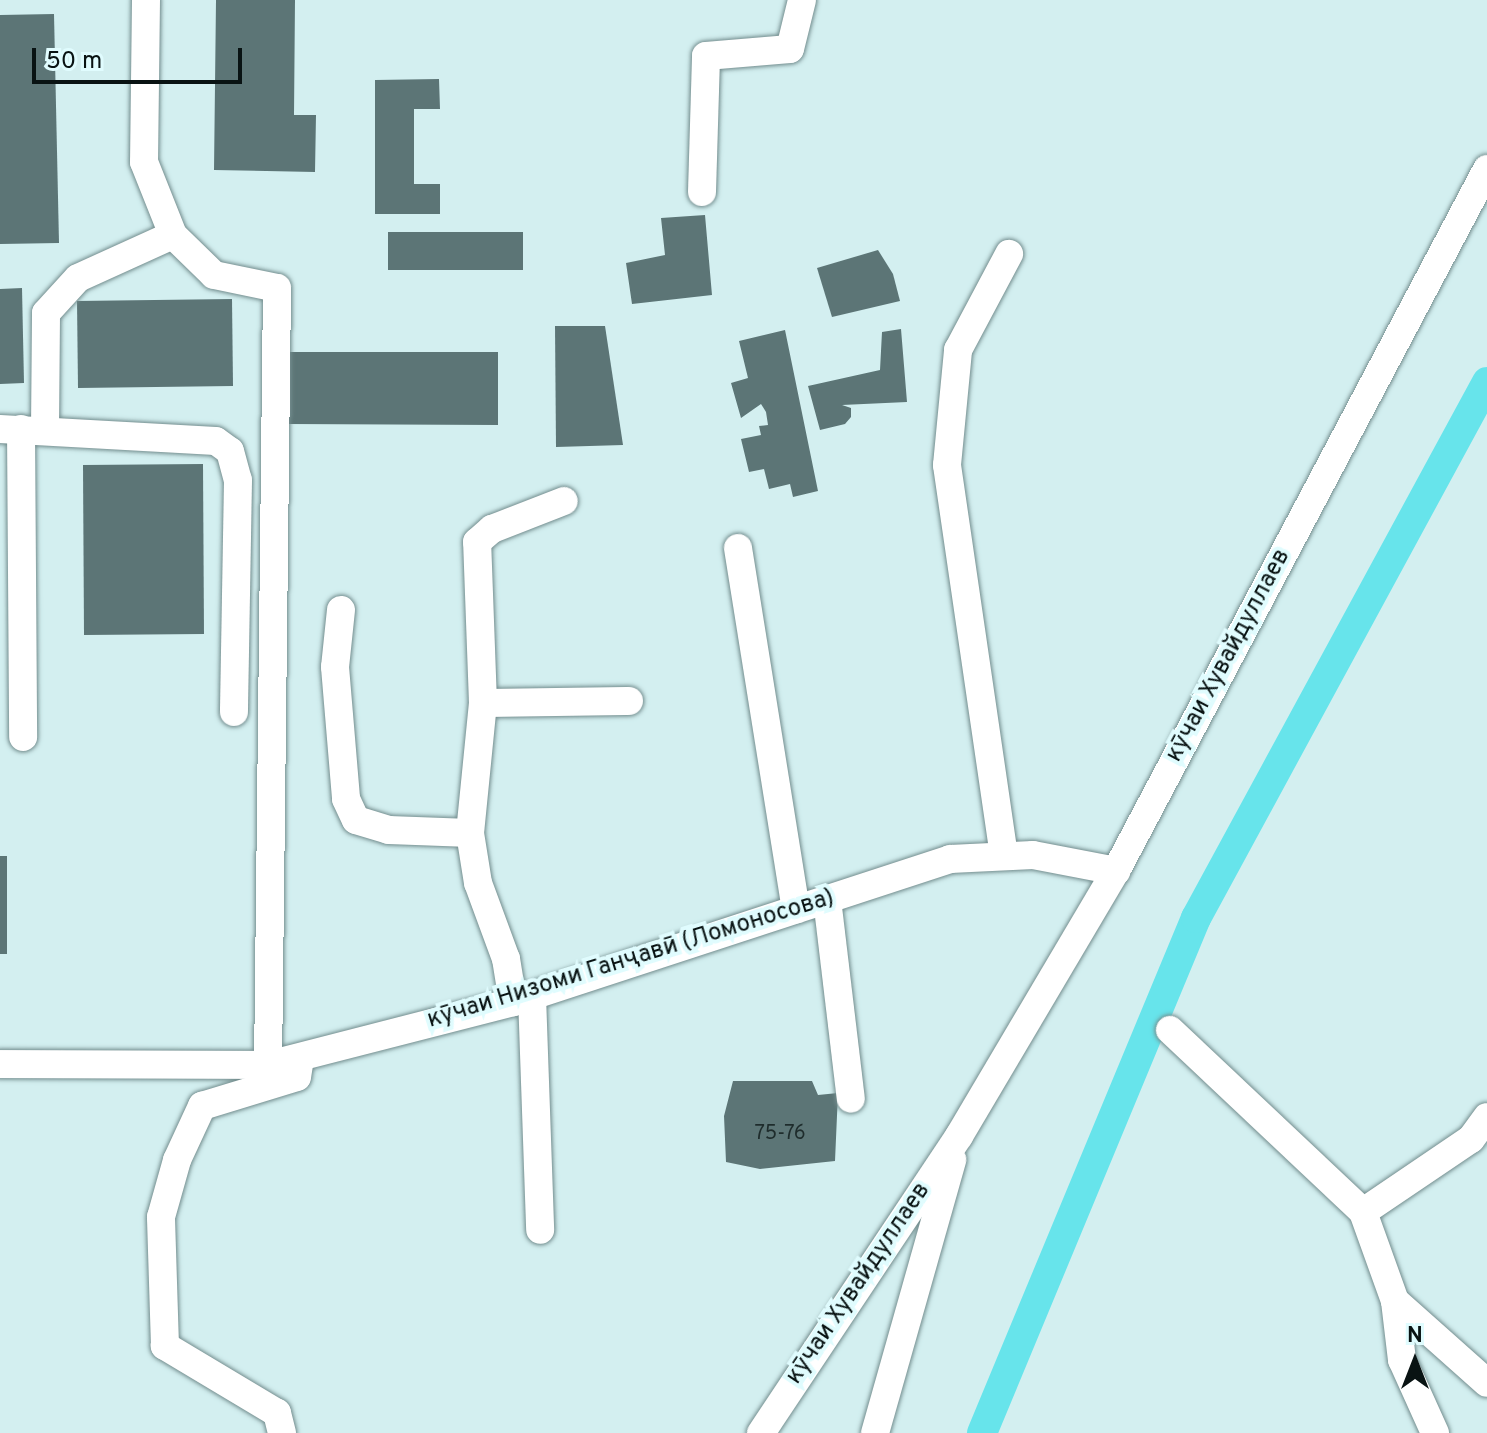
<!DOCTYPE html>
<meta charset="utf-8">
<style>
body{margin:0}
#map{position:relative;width:1487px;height:1433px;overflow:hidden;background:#d3eff0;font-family:Overpass,sans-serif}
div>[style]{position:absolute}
.canal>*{height:30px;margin:-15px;padding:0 15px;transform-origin:15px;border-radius:15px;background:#67e4eb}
.building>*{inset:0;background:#5c7576}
.roads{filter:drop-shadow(0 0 2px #738d8e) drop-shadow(0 0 2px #738d8e)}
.minor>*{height:28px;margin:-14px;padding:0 14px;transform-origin:14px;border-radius:14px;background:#fff}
span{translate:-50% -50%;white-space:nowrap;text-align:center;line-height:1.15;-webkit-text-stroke:8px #e0fcfe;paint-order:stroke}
.number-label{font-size:20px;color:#1e2c2c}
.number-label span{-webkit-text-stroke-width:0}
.street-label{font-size:24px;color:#091313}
.north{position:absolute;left:1375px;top:1321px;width:80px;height:80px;-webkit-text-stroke:6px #e0fcfe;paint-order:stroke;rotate:0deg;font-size:22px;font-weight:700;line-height:32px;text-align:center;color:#091313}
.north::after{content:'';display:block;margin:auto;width:28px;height:36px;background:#091313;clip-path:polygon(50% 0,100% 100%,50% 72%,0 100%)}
.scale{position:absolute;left:32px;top:48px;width:210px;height:36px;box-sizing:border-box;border:4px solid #091313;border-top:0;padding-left:10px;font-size:24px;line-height:28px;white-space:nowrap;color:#091313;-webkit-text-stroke:6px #e0fcfe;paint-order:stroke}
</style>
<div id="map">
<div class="canal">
<div style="left:982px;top:1433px;width:558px;rotate:-67.44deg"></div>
<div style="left:1196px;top:918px;width:610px;rotate:-61.5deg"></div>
</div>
<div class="building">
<div style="clip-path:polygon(216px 0,295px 0,294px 115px,316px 115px,315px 172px,214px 170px)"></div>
<div style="clip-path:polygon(54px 14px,59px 243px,0 244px,0 15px)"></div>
<div style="clip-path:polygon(439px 79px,440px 109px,414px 109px,414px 184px,440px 184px,440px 214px,375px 214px,375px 80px)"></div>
<div style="clip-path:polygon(705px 215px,712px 295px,632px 304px,626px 263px,665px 255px,661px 218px)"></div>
<div style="clip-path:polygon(388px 232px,523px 232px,523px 270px,388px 270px)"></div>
<div style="clip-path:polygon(878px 250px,893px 274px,900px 301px,832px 317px,817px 268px)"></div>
<div style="clip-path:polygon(22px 288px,24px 383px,0 384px,0 289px)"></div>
<div style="clip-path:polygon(232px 299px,233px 386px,78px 388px,77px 301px)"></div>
<div style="clip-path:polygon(555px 326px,605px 326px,623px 445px,556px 447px)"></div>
<div style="clip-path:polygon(901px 329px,907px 402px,842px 405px,851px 408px,851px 417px,845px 424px,820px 430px,808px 386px,880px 370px,882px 332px)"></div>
<div style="clip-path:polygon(785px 330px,818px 491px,793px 497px,790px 484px,769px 489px,764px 469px,749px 472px,741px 439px,761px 435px,759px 426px,768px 425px,766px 412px,761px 404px,741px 418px,731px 383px,748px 378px,739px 341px)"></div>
<div style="clip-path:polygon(288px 352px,498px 352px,498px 425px,288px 424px)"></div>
<div style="clip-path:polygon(203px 464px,204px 634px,84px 635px,83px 465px)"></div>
<div style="clip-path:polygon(0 856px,7px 856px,7px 954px,0 954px)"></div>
<div style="clip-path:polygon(733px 1081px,812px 1081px,818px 1095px,838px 1093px,835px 1161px,760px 1169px,726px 1162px,724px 1116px)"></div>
</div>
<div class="roads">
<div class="minor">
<div style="left:146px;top:0;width:162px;rotate:90.7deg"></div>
<div style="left:144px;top:162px;width:79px;rotate:68.3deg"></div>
<div style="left:173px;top:235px;width:57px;rotate:44.3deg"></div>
<div style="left:214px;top:275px;width:64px;rotate:11.7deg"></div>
<div style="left:277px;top:288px;width:777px;rotate:90.66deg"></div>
<div style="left:702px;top:192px;width:136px;rotate:-88.3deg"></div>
<div style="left:706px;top:56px;width:84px;rotate:-4.8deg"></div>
<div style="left:790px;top:49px;width:50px;rotate:-76.2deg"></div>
<div style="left:0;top:429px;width:216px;rotate:3.2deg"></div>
<div style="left:216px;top:441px;width:17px;rotate:36deg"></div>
<div style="left:230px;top:451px;width:30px;rotate:75deg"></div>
<div style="left:238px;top:480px;width:232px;rotate:91deg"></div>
<div style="left:21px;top:429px;width:308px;rotate:89.6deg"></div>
<div style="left:45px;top:430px;width:117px;rotate:-89.5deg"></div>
<div style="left:46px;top:313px;width:47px;rotate:-47.6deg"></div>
<div style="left:78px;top:278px;width:104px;rotate:-24.4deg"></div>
<div style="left:738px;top:548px;width:366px;rotate:80.9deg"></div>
<div style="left:341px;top:610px;width:57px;rotate:96deg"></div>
<div style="left:335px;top:667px;width:132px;rotate:85.2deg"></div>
<div style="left:346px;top:799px;width:23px;rotate:65deg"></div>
<div style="left:356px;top:820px;width:34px;rotate:17deg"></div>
<div style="left:389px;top:830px;width:81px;rotate:2.1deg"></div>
<div style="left:483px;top:703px;width:146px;rotate:-0.8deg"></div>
<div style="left:1004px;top:856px;width:395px;rotate:-98.3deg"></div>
<div style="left:947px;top:465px;width:116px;rotate:-84.5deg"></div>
<div style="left:958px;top:350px;width:109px;rotate:-62deg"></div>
<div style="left:827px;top:899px;width:201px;rotate:83.2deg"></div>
<div style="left:532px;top:996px;width:234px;rotate:88deg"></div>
<div style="left:513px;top:1002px;width:44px;rotate:-99.2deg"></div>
<div style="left:506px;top:959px;width:81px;rotate:-110.2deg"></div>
<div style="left:478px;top:883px;width:51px;rotate:-99.1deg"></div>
<div style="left:470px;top:833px;width:131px;rotate:-84.3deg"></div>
<div style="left:483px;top:703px;width:161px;rotate:-92.1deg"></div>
<div style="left:477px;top:542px;width:20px;rotate:-41deg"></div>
<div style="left:492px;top:529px;width:77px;rotate:-21.3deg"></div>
<div style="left:1170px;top:1030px;width:265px;rotate:43.3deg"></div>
<div style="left:0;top:1064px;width:268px;rotate:0.2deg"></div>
<div style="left:268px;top:1065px;width:253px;rotate:-14.4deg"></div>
<div style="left:513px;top:1002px;width:460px;rotate:-18.1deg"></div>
<div style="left:950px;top:859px;width:83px;rotate:-2.8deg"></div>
<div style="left:1033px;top:855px;width:85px;rotate:10.9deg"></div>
<div style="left:1395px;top:1301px;width:123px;rotate:41.7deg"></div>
<div style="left:282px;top:1433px;width:21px;rotate:-104deg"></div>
<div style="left:277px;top:1413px;width:131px;rotate:-149.1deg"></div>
<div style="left:165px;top:1346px;width:129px;rotate:-91.8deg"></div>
<div style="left:161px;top:1217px;width:59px;rotate:-74.3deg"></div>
<div style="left:177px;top:1160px;width:60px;rotate:-65.2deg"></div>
<div style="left:202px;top:1106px;width:99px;rotate:-17deg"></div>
<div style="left:297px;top:1077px;width:19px;rotate:-81deg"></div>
<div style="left:761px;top:1433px;width:357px;rotate:-56.3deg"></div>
<div style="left:959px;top:1136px;width:308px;rotate:-59.4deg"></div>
<div style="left:1116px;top:871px;width:794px;rotate:-62.14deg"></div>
<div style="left:875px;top:1433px;width:284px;rotate:-74.2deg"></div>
<div style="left:1435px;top:1433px;width:80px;rotate:-114.3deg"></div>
<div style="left:1402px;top:1360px;width:59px;rotate:-96.8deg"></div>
<div style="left:1395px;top:1301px;width:95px;rotate:-109.8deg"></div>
<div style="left:1363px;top:1212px;width:130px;rotate:-34.1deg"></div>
<div style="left:1471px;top:1139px;width:27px;rotate:-54deg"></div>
</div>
</div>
<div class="number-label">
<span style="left:780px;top:1134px">75-76</span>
</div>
<div class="street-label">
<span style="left:1229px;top:656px;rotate:-62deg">кӯчаи Хувайдуллаев</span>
<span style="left:631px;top:960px;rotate:-17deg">кӯчаи Низоми Ганҷавӣ (Ломоносова)</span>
<span style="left:859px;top:1284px;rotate:-56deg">кӯчаи Хувайдуллаев</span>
</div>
<div class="north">N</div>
<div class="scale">50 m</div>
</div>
